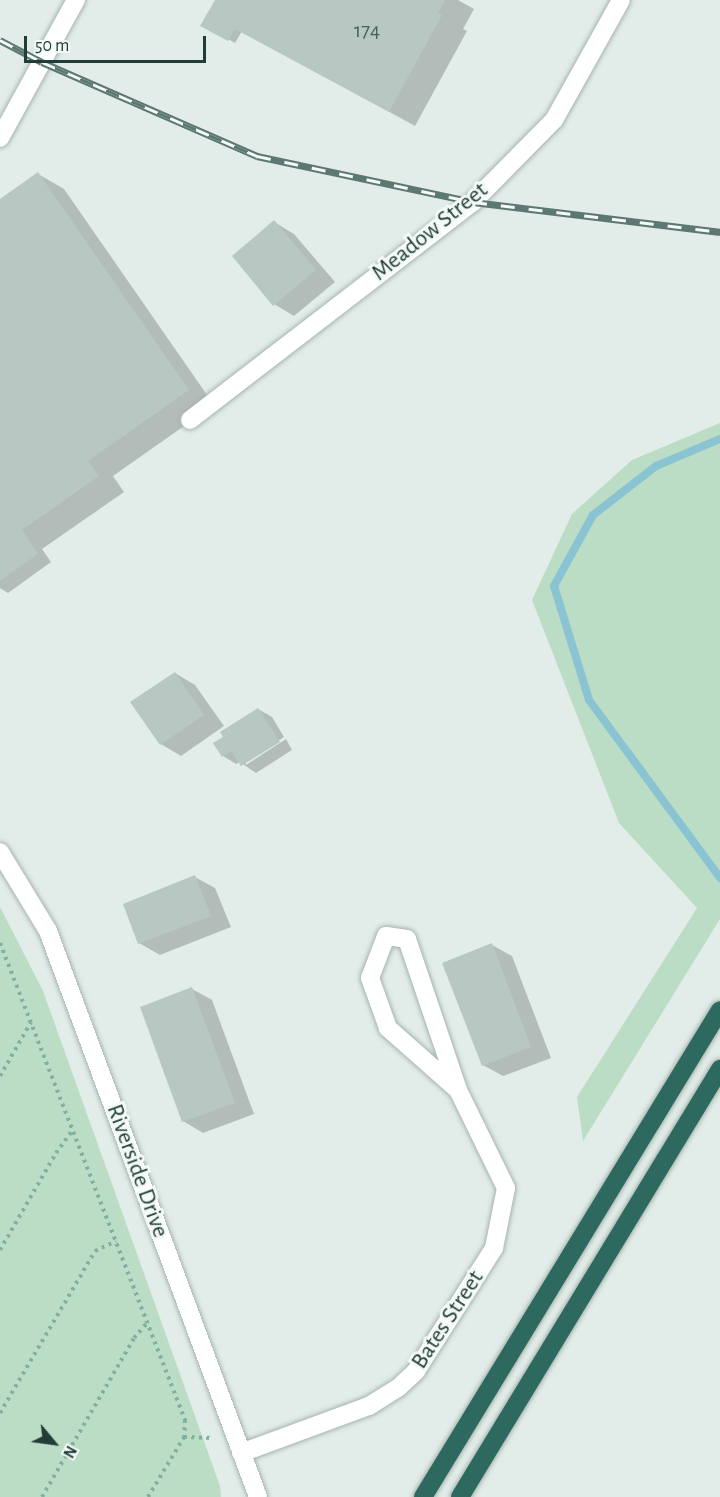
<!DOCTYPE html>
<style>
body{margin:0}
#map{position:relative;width:720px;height:1497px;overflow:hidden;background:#e2ece8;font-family:"Alegreya Sans",sans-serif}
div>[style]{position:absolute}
.green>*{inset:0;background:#bbddc6}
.shadow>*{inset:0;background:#0003}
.stream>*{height:8px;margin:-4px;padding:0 4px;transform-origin:4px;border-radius:4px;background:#8ac3d1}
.building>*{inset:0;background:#b7c7c1}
.path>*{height:4px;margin-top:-2px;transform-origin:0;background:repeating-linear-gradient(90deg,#83afa3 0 3px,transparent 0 7.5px)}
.roads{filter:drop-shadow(0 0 2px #a5b4af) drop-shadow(0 0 2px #a5b4af)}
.minor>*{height:18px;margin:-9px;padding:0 9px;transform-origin:9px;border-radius:9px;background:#fff}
.highway>*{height:18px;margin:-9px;padding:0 9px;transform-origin:9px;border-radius:9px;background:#2e695f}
.rail>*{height:7px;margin-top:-3.5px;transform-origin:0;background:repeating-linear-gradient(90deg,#f3f9f6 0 14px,#5d7872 0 28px);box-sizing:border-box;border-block:2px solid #5d7872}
span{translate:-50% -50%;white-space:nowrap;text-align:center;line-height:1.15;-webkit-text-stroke:6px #f3f9f6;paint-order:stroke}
.number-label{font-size:21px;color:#47605a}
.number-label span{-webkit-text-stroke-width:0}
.street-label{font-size:24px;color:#223d37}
.north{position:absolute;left:24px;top:1413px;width:60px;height:60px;-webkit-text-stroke:4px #f3f9f6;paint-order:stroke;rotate:119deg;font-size:16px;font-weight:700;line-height:24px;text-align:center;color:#223d37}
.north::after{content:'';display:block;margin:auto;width:21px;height:27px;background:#223d37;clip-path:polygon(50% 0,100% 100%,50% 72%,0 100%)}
.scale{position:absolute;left:24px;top:36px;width:182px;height:27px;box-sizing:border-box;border:3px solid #223d37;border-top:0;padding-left:8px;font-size:18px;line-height:21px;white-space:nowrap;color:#223d37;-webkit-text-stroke:4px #f3f9f6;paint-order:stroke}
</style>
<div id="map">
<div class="green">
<div style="clip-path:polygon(720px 423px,720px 919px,583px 1141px,577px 1097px,697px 908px,619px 823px,532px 600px,572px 514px,632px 460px)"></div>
<div style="clip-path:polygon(0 907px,43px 991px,220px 1486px,221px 1497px,0 1497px)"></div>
</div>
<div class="shadow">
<div style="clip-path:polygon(216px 0,458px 0,474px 9px,463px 29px,467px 31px,415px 126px,242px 31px,235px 43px,202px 25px)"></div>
<div style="clip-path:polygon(38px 174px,64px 189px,214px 405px,113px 476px,124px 492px,42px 549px,51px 562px,8px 593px,0 588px,0 201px)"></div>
<div style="clip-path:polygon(274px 222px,294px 234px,335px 282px,294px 316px,274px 304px)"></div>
<div style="clip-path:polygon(175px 673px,195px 685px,224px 726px,181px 756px,161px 744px)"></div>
<div style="clip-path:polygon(258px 709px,272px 717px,284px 737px,246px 761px,246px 765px,286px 739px,292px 750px,256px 773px,240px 762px,236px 764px,223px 756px)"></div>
<div style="clip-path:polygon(195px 877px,215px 888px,231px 927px,160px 955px,139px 943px)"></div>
<div style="clip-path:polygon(492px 945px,512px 956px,551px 1058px,503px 1076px,483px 1065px)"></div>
<div style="clip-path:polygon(192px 989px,212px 1000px,254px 1114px,203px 1133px,183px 1121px)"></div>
</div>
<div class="stream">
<div style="left:720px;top:439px;width:69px;rotate:157.1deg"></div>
<div style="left:656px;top:466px;width:80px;rotate:142.1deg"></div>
<div style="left:593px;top:515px;width:81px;rotate:118.8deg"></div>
<div style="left:554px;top:586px;width:119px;rotate:72.9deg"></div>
<div style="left:589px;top:700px;width:221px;rotate:53.6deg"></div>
</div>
<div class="building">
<div style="clip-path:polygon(215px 0,445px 0,438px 13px,442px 15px,389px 112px,235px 29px,228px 41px,200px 26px)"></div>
<div style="clip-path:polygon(38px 172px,189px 390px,88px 461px,99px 476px,22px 530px,38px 554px,0 581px,0 199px)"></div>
<div style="clip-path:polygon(274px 220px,316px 270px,273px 306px,232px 256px)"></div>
<div style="clip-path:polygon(175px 672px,204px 715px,160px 745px,130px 702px)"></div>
<div style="clip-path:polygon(258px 708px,280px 742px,241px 766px,231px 751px,222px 757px,213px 743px,223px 737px,220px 732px)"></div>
<div style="clip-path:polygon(195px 875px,211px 916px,138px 944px,123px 904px)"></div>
<div style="clip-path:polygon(492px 943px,531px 1047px,482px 1066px,442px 963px)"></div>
<div style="clip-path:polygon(192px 987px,235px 1103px,182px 1122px,140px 1007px)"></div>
</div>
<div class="path">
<div style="left:0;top:943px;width:512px;rotate:68.8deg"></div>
<div style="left:185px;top:1420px;width:17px;rotate:93deg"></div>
<div style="left:0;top:1076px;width:62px;rotate:-60.1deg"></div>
<div style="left:0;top:1250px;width:112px;rotate:-60deg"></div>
<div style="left:56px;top:1153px;width:27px;rotate:-54deg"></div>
<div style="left:0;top:1413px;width:188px;rotate:-59.6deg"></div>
<div style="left:95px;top:1251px;width:23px;rotate:-25deg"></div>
<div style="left:42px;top:1497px;width:184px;rotate:-59.9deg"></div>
<div style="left:134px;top:1338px;width:20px;rotate:-49deg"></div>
<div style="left:148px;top:1497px;width:70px;rotate:-59deg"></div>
<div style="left:184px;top:1437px;width:30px;rotate:2deg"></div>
</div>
<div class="roads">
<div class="minor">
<div style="left:0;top:138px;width:158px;rotate:-61.2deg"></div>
<div style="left:190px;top:420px;width:357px;rotate:-37.6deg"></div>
<div style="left:473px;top:202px;width:115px;rotate:-45.4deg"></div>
<div style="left:554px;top:120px;width:137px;rotate:-60.8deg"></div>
<div style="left:0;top:852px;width:92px;rotate:58.7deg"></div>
<div style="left:48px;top:931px;width:604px;rotate:69.64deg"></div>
<div style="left:386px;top:936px;width:21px;rotate:8deg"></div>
<div style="left:407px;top:939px;width:159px;rotate:71.3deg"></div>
<div style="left:458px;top:1090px;width:94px;rotate:-138.5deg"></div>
<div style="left:388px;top:1028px;width:53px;rotate:-109.8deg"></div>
<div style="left:370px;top:978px;width:45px;rotate:-69.1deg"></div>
<div style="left:241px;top:1453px;width:136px;rotate:-20.2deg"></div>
<div style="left:369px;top:1406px;width:34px;rotate:-32deg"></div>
<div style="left:398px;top:1388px;width:25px;rotate:-43deg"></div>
<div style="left:416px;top:1371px;width:146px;rotate:-57.6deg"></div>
<div style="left:494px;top:1248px;width:61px;rotate:-78.7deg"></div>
<div style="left:506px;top:1188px;width:109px;rotate:-116.1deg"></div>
</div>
<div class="highway">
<div style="left:423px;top:1497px;width:570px;rotate:-58.62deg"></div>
<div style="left:460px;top:1497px;width:501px;rotate:-58.72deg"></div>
</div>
</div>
<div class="rail">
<div style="left:0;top:40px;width:47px;rotate:27.6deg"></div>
<div style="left:42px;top:62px;width:235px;rotate:23.6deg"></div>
<div style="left:257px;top:156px;width:221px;rotate:12deg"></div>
<div style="left:473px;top:202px;width:249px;rotate:6.9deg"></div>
</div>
<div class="number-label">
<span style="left:367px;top:31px">174</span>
</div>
<div class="street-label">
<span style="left:430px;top:232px;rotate:-39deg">Meadow Street</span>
<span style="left:137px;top:1171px;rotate:70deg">Riverside Drive</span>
<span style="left:448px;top:1320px;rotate:-57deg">Bates Street</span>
</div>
<div class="north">N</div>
<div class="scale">50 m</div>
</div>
